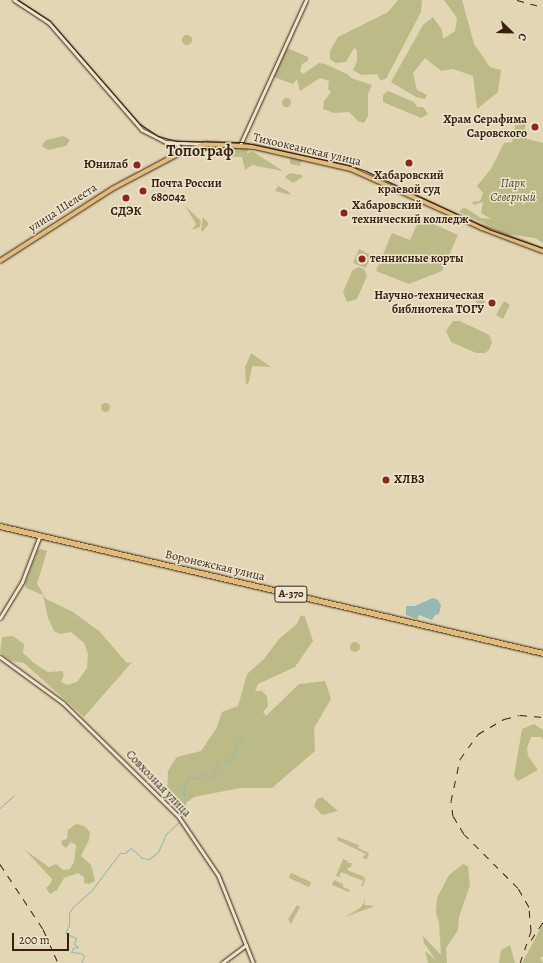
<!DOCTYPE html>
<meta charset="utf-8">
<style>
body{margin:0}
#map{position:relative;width:543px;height:963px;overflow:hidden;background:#e2d6b4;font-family:Alegreya,serif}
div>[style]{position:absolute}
.green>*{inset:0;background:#bcbb87}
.round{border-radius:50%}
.water>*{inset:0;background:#95b8b2}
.stream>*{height:1px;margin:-0.5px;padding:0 0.5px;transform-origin:0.5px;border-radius:0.5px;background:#95b8b2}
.roads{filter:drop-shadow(0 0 1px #391f0e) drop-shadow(0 0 1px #391f0e)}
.secondary>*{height:3px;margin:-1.5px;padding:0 1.5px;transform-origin:1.5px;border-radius:1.5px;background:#ece4ce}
.primary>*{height:3.5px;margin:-1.75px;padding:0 1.75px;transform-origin:1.75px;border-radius:1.75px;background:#e1bb7a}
.highway>*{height:4.5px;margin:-2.25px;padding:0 2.25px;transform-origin:2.25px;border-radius:2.25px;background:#e1bb7a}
.tram>*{height:1px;margin:-0.5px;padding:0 0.5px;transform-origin:0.5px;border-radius:0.5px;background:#391f0e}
.rail>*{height:1px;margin-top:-0.5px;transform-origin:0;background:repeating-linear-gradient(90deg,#391f0e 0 7px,transparent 0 14px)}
.dots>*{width:11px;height:11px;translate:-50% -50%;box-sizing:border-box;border:2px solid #ece4ce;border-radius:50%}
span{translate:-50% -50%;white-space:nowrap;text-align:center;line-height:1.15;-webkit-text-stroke:3px #ece4ce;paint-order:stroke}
.shield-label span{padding:1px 3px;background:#ece4ce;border:1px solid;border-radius:3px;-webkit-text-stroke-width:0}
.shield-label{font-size:11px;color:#391f0e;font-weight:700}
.poi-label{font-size:12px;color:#391f0e;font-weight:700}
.right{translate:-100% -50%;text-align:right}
.left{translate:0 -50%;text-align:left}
.street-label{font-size:12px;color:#391f0e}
.park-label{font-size:12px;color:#5a462c;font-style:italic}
.district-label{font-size:16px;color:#391f0e;font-weight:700}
.north{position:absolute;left:491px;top:12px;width:40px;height:40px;-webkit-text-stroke:3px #ece4ce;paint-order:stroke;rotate:113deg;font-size:11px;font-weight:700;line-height:16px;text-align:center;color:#391f0e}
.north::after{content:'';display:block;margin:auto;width:14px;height:18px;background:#391f0e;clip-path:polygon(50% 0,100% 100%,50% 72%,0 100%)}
.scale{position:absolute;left:12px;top:933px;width:57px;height:18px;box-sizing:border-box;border:2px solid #391f0e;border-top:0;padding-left:5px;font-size:12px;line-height:14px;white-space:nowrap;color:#391f0e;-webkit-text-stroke:3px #ece4ce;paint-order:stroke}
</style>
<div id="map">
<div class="green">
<div style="clip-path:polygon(398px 0,422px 0,421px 12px,386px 79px,380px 80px,377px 74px,361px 75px,353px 70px,357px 61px,357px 50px,354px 48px,346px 62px,335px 63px,330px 59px,330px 51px,338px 37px,388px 12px)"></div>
<div style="clip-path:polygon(444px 0,462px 0,474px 44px,490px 67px,501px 70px,498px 92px,477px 109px,473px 76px,453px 69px,441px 71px,425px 58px,413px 73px,417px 90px,427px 95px,425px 99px,416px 97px,391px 82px,423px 25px,433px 17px,442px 30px,443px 39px,455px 31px,457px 18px)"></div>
<div class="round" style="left:182px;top:35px;width:10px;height:10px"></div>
<div style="clip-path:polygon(287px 48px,308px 57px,308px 61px,302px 64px,300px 71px,303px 74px,319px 63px,325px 64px,347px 74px,351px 78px,372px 85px,368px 94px,368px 116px,364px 123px,358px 121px,349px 112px,334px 113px,323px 109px,324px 101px,331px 92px,328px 89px,329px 81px,320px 78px,300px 91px,297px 79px,293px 84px,274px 77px)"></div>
<div style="clip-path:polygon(388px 91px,414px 102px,417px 107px,423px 107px,428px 114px,421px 118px,383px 102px,383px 95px)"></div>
<div class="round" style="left:281.5px;top:97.5px;width:9px;height:9px"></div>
<div style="clip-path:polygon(527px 115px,525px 128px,527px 139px,543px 143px,543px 243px,535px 238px,507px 234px,459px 212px,464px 207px,481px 218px,491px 219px,481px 213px,483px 202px,474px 205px,472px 202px,480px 201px,483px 193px,477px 186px,491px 169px,504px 143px,512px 142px,516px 121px)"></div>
<div style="clip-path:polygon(64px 136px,70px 140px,66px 146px,48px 150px,42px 146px,46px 140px)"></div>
<div style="clip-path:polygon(237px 147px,248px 148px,247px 154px,252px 151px,283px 171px,252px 165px,245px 170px,242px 157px,212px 156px,202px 148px)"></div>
<div style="clip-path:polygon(290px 157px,302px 159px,300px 166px,290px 164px)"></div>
<div style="clip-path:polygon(290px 173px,302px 175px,303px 177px,293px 183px,285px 177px)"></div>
<div style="clip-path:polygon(278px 186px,288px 191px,291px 195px,275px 191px)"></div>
<div style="clip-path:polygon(185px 206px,201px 221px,200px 227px,192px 230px,196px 224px)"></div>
<div style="clip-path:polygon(203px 217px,209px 224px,202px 232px,201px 230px)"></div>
<div style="clip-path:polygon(420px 218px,458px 235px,442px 271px,409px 284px,376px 271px,392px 233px,410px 240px)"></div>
<div style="clip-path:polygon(359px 249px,371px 255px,366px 268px,353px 263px)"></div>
<div style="clip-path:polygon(358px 267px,364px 269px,367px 276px,357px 299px,347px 302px,343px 292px,352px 271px)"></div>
<div class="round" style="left:475.5px;top:295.5px;width:9px;height:9px"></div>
<div style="clip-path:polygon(504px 301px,510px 305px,503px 319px,496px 315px)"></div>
<div style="clip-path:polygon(453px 321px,460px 321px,489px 335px,492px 342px,489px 350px,485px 353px,476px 353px,451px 342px,446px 331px)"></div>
<div style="clip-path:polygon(251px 353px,271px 367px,252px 366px,249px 382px,246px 385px,245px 367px)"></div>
<div class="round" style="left:100.5px;top:402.5px;width:9px;height:9px"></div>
<div style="clip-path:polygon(41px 549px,47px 551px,37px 584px,46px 599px,73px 612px,99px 631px,127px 663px,132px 662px,84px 717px,24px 663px,11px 661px,0 653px,2px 637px,13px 636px,24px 644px,23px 653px,34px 663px,48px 672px,62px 671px,64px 675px,61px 682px,67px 685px,77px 682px,87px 668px,88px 654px,84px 643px,71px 632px,60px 634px,54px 631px,48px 618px,43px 595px,26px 588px,25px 584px,38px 550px)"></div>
<div style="clip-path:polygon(301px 615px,305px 617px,313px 641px,295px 667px,258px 684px,255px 691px,262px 691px,267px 696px,268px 706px,263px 712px,266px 716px,299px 684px,325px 681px,331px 699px,314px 728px,315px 751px,272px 788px,240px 788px,194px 797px,186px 803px,184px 813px,181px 813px,173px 807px,167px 794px,168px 771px,174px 761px,177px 757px,201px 751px,216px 729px,222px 712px,238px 706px,247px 674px,264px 659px,279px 639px,297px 624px)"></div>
<div class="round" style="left:350px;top:642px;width:10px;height:10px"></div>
<div style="clip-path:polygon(534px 724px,543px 730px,543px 740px,541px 737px,531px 737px,527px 748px,528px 756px,538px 770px,518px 781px,514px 776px,522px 729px)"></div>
<div style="clip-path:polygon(322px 797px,332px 806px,338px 811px,322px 815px,314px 806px,317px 799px)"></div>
<div style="clip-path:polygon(76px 824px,84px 826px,90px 832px,89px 840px,81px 856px,91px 865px,95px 881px,89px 884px,84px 883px,84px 877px,78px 873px,64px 878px,57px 890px,50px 894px,46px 888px,51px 883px,52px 879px,25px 850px,49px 867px,56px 864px,63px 870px,70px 869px,74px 862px,76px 845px,71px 842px,66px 848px,62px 845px,61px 841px,67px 839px,68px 830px)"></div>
<div style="clip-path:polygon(338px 837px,359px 845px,358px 848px,369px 853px,367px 859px,362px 858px,366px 854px,337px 840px)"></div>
<div style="clip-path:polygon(343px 859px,348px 861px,347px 863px,352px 863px,351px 867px,347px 868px,349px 871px,365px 877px,365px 880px,361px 877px,365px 881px,363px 886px,361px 886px,363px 881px,341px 872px,339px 876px,342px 878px,336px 876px)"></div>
<div style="clip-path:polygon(463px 864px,468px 866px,470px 885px,459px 917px,458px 930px,446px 948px,447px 963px,428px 963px,425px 951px,435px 959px,424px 943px,423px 936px,441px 955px,439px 922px,436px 913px,437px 898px,449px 875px)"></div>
<div style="clip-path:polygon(291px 873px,311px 882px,309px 887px,289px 878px)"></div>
<div style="clip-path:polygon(334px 880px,343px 884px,343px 887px,350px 890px,349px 892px,332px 885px)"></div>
<div style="clip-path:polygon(364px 895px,365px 905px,375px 906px,345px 917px,360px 908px,364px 903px)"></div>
<div style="clip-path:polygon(297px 905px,300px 907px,291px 924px,288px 919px)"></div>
<div style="clip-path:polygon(543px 924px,543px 956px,540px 958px,543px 963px,522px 963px)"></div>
<div style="clip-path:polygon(510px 945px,515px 963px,499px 963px,501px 950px)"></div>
</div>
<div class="water">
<div style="clip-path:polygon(433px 598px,438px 600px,441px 605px,439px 614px,435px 615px,432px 620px,419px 615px,417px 619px,406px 615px,406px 606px,415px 606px)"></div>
</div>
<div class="stream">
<div style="left:0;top:808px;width:19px;rotate:-43deg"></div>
<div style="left:181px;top:819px;width:15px;rotate:-74deg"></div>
<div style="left:185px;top:805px;width:16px;rotate:-97deg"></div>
<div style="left:183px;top:789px;width:13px;rotate:-67deg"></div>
<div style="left:188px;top:777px;width:2px;rotate:-27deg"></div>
<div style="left:190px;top:776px;width:8px;rotate:23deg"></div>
<div style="left:197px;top:779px;width:8px;rotate:-40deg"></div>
<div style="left:203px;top:774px;width:8px;rotate:23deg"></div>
<div style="left:210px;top:777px;width:5px;rotate:-37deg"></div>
<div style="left:214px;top:774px;width:14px;rotate:-73deg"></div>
<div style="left:218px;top:761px;width:12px;rotate:5deg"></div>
<div style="left:230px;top:762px;width:27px;rotate:-66deg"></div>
<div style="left:81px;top:963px;width:8px;rotate:-67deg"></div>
<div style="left:84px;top:956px;width:4px;rotate:-135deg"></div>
<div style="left:81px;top:953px;width:10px;rotate:-174deg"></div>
<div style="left:71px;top:952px;width:4px;rotate:-63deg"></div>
<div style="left:73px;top:948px;width:5px;rotate:-11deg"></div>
<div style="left:78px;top:947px;width:5px;rotate:-143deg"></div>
<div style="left:74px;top:944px;width:6px;rotate:-72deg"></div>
<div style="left:76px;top:938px;width:12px;rotate:-156deg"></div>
<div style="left:65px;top:933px;width:9px;rotate:-63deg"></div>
<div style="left:69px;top:925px;width:12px;rotate:-90deg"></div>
<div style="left:69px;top:913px;width:7px;rotate:-56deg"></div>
<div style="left:73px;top:907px;width:24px;rotate:-42deg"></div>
<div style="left:91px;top:891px;width:48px;rotate:-52.7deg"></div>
<div style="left:120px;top:853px;width:5px"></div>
<div style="left:125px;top:853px;width:8px;rotate:-40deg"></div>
<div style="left:131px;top:848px;width:15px;rotate:42deg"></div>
<div style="left:142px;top:858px;width:7px;rotate:8deg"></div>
<div style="left:149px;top:859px;width:11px;rotate:-38deg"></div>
<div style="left:158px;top:852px;width:20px;rotate:-66deg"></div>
<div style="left:166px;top:834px;width:19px;rotate:-43deg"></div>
</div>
<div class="roads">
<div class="secondary">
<div style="left:14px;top:0;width:42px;rotate:33.3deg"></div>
<div style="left:49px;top:23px;width:142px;rotate:49deg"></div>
<div style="left:142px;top:130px;width:27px;rotate:27deg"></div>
<div style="left:166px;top:142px;width:38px;rotate:3deg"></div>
<div style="left:177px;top:144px;width:7px;rotate:56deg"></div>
<div style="left:181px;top:150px;width:4px;rotate:117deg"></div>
<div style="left:240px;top:145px;width:159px;rotate:-65.5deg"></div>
<div style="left:0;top:618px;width:42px;rotate:-58.6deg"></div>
<div style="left:22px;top:582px;width:50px;rotate:-69deg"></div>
<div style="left:0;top:657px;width:78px;rotate:36.1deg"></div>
<div style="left:63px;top:703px;width:161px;rotate:44.5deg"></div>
<div style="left:178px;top:816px;width:71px;rotate:55.9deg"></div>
<div style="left:218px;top:875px;width:95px;rotate:68.3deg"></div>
<div style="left:222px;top:963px;width:30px;rotate:-37deg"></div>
</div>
<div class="primary">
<div style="left:0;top:261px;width:133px;rotate:-32.7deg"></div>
<div style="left:112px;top:189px;width:75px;rotate:-27.9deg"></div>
<div style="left:178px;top:154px;width:29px;rotate:-20deg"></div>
<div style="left:205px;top:144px;width:50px;rotate:3.4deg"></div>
<div style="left:255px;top:147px;width:98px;rotate:12.9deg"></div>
<div style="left:351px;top:169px;width:144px;rotate:24.2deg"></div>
<div style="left:482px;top:228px;width:65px;rotate:20.7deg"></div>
</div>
<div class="highway">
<div style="left:0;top:526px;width:558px;rotate:13.16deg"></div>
</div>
</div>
<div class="tram">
<div style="left:18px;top:0;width:38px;rotate:33deg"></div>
<div style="left:50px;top:21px;width:137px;rotate:48.9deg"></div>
<div style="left:140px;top:124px;width:22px;rotate:34deg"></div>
<div style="left:158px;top:136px;width:20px;rotate:15deg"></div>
<div style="left:177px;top:141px;width:65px;rotate:0.9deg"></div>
<div style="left:242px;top:142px;width:108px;rotate:12.2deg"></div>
<div style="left:348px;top:165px;width:19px;rotate:18deg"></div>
<div style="left:366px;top:171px;width:138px;rotate:25.3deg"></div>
<div style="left:491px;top:230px;width:55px;rotate:19.1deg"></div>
</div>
<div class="rail">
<div style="left:517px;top:0;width:27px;rotate:15deg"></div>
<div style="left:0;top:864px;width:78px;rotate:56.5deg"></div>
<div style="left:43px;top:929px;width:37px;rotate:66deg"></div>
<div style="left:531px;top:940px;width:22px;rotate:-56deg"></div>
<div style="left:520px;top:963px;width:34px;rotate:-71deg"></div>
<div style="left:531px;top:931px;width:24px;rotate:-95deg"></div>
<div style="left:529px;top:907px;width:22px;rotate:-120deg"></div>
<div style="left:518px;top:888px;width:76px;rotate:-135deg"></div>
<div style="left:464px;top:834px;width:21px;rotate:-121deg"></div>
<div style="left:453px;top:816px;width:15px;rotate:-98deg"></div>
<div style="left:451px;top:801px;width:43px;rotate:-77.9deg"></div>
<div style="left:460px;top:759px;width:31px;rotate:-54deg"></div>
<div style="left:478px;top:734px;width:30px;rotate:-30deg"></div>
<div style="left:504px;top:719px;width:16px;rotate:-14deg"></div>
<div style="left:520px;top:715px;width:23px;rotate:5deg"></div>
</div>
<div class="dots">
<div style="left:535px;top:127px;background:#8f2418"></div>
<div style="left:409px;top:163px;background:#8f2418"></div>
<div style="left:137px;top:165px;background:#8f2418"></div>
<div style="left:143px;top:191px;background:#8f2418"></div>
<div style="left:126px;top:198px;background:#8f2418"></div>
<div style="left:344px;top:213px;background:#8f2418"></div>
<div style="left:362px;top:259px;background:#8f2418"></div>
<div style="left:492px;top:303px;background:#8f2418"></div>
<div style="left:386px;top:480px;background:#8f2418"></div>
</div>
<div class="shield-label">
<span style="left:291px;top:594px">А-370</span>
</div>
<div class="poi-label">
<span class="right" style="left:527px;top:127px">Храм Серафима<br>Саровского</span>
<span class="right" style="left:128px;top:165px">Юнилаб</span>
<span style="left:409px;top:183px">Хабаровский<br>краевой суд</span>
<span class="left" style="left:151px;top:191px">Почта России<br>680042</span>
<span class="left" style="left:352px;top:213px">Хабаровский<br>технический колледж</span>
<span style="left:126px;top:212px">СДЭК</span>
<span class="left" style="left:370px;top:259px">теннисные корты</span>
<span class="right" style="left:484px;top:303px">Научно-техническая<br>библиотека ТОГУ</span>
<span class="left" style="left:394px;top:480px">ХЛВЗ</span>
</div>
<div class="street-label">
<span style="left:307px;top:150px;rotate:13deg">Тихоокеанская улица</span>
<span style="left:63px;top:208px;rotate:-33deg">улица Шелеста</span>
<span style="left:215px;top:566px;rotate:13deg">Воронежская улица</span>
<span style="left:158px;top:784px;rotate:46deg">Совхозная улица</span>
</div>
<div class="park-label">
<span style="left:513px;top:191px">Парк<br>Северный</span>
</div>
<div class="district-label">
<span style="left:200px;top:151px">Топограф</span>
</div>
<div class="north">С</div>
<div class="scale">200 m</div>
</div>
